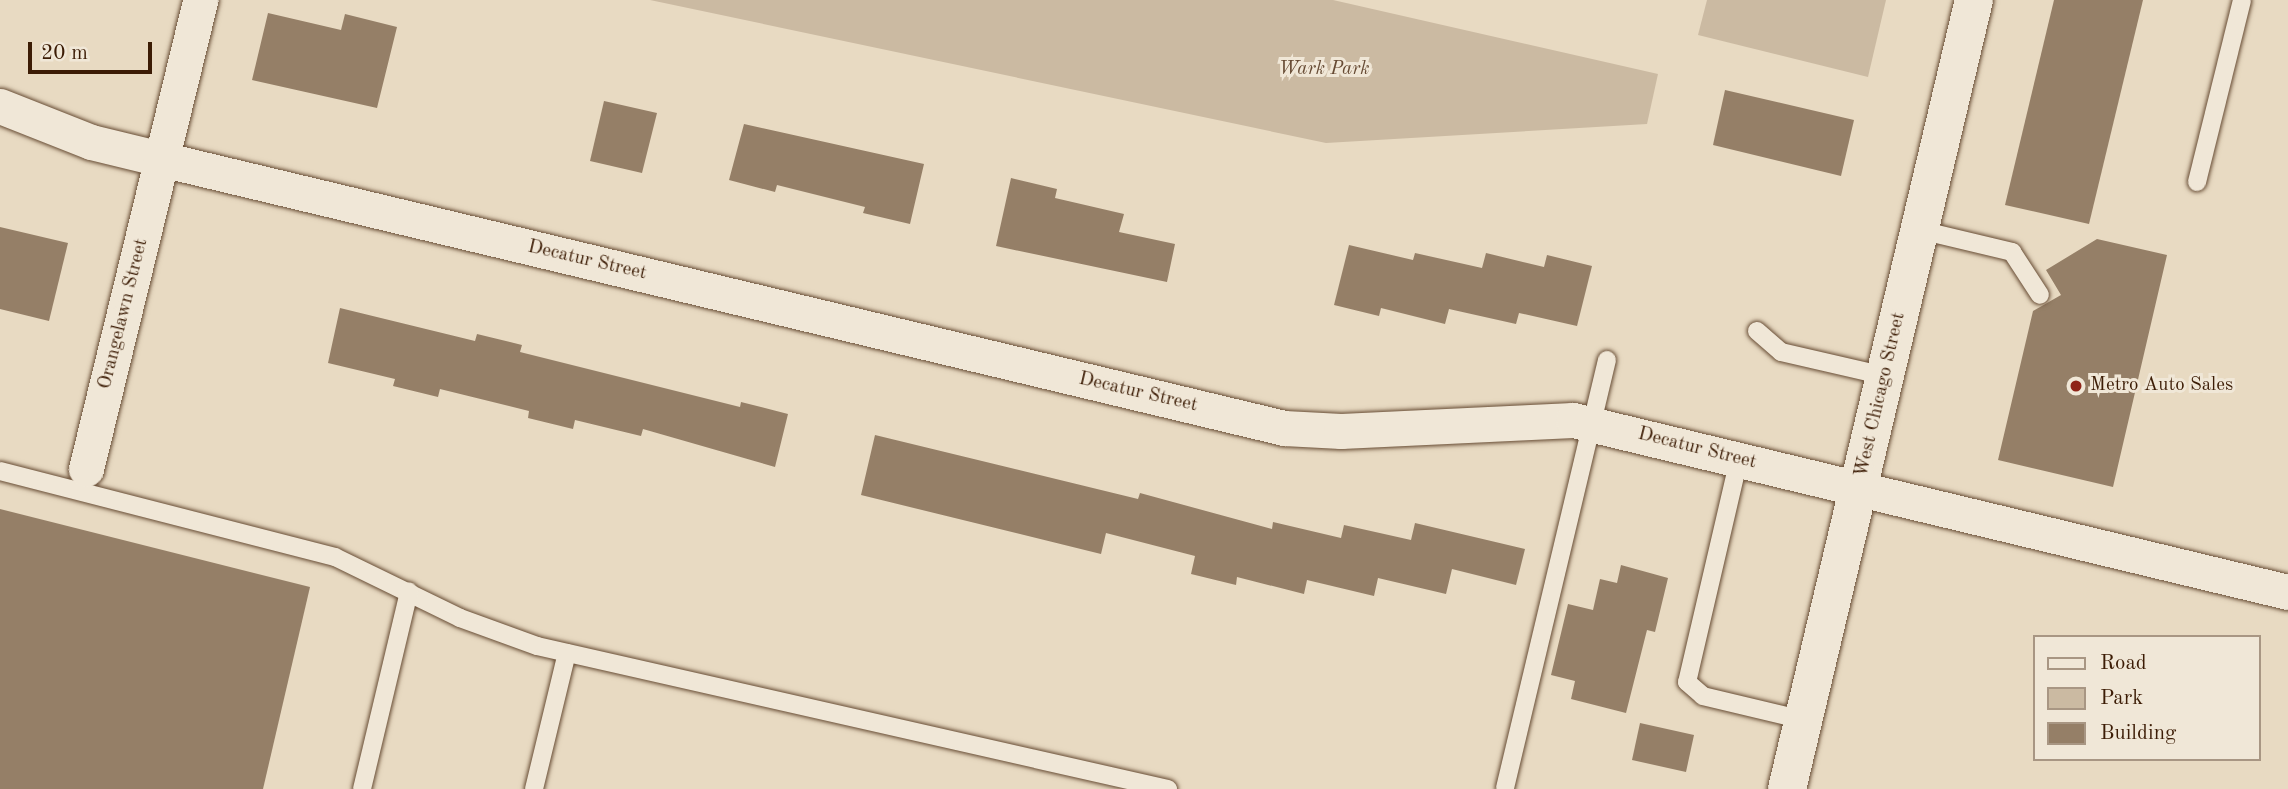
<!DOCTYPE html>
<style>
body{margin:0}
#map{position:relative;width:2288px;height:789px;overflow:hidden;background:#e8dac2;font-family:"Old Standard TT",serif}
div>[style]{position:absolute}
.green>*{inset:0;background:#cbbaa2}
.building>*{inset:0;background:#957f67}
.roads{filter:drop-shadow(0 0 2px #674c34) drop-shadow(0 0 2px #674c34)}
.lane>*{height:18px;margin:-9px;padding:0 9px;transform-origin:9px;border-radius:9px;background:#f0e7d7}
.street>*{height:35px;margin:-17.5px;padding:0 17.5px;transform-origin:17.5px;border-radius:17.5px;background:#f0e7d7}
.secondary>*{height:38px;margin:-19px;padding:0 19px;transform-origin:19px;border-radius:19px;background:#f0e7d7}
.dots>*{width:19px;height:19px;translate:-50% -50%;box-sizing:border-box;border:4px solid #f0e7d7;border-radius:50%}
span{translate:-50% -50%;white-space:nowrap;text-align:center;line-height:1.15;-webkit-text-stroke:6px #f0e7d7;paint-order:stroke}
.park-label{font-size:19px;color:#674b34;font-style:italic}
.street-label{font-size:19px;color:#3c1c05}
.poi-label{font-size:19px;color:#3c1c05}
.left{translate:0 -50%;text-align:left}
.legend{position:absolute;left:2033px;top:635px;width:228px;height:126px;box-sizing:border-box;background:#f0e7d7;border:2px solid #a89683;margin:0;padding:9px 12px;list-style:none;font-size:21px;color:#3c1c05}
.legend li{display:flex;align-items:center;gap:14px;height:35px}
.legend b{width:35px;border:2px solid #a89683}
.scale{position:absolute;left:28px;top:42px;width:124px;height:32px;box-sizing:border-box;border:4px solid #3c1c05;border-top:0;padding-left:9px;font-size:21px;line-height:24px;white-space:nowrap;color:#3c1c05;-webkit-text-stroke:5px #f0e7d7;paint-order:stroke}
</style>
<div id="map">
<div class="green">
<div style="clip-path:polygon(650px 0,1333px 0,1658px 74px,1647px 124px,1326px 143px)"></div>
<div style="clip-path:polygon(1707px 0,1886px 0,1868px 77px,1698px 35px)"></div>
</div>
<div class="building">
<div style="clip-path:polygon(2054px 0,2143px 0,2089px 224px,2005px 205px)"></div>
<div style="clip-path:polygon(268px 13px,341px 30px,345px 14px,397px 27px,377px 108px,252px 80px)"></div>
<div style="clip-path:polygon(1725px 90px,1854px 120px,1841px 176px,1713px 145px)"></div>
<div style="clip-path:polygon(604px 101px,657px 113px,642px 173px,590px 161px)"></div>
<div style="clip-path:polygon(744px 124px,924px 164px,910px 224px,863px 213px,865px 207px,777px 185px,775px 192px,729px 180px)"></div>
<div style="clip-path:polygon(1011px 178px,1057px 189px,1055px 198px,1124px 214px,1119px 232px,1175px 244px,1167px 282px,996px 246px)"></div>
<div style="clip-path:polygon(0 227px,68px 243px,49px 321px,0 309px)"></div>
<div style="clip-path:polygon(2097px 239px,2167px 255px,2113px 487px,1998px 460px,2033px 311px,2061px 295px,2046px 270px)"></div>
<div style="clip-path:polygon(1349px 245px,1413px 260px,1415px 253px,1482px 268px,1486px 253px,1544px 267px,1547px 255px,1592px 266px,1577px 326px,1519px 313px,1516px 324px,1449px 309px,1445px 324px,1381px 308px,1379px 316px,1334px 305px)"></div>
<div style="clip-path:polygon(340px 308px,475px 341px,477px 334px,522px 345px,520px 352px,740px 407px,741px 402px,788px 414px,775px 467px,643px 429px,641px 436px,575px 420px,573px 429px,528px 418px,529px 411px,440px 389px,438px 397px,393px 386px,395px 379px,328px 363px)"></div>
<div style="clip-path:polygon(875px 435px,1138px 499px,1140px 493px,1272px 529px,1273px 522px,1341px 538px,1344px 525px,1411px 540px,1415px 523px,1525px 549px,1516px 585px,1452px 569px,1446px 594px,1378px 578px,1374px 596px,1307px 580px,1304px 594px,1237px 577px,1236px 585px,1191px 574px,1195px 556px,1106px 533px,1101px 554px,861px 495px)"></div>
<div style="clip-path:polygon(0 509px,310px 587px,263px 789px,0 789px)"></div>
<div style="clip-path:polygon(1621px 565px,1668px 578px,1655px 632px,1647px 630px,1626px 713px,1571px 699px,1575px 681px,1551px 675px,1568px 604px,1593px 610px,1600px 579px,1617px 583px)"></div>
<div style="clip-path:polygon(1640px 723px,1694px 735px,1686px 772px,1632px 760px)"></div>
</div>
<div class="roads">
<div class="lane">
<div style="left:2197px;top:182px;width:187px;rotate:-76.1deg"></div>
<div style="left:1920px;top:230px;width:95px;rotate:13.4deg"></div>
<div style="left:2012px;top:252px;width:51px;rotate:56.9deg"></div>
<div style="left:1757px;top:331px;width:32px;rotate:41deg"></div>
<div style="left:1781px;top:352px;width:107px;rotate:13deg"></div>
<div style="left:1739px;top:459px;width:229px;rotate:103.1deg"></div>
<div style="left:1687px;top:682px;width:21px;rotate:41deg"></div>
<div style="left:1703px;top:696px;width:104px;rotate:13.4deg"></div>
<div style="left:0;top:471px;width:346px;rotate:14.4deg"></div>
<div style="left:335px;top:557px;width:139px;rotate:26deg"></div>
<div style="left:460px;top:618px;width:82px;rotate:20deg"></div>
<div style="left:537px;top:646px;width:647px;rotate:12.77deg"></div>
<div style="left:1505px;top:788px;width:440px;rotate:-76.6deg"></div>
<div style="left:362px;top:789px;width:203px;rotate:-76.6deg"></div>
<div style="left:534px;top:789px;width:140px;rotate:-76.4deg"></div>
</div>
<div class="street">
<div style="left:0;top:106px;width:98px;rotate:21.6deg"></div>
<div style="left:91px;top:142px;width:72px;rotate:13.7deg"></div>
<div style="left:161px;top:159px;width:1155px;rotate:13.47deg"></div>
<div style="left:1284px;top:428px;width:57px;rotate:3deg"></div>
<div style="left:1341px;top:431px;width:232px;rotate:-2.7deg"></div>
<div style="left:1573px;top:420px;width:735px;rotate:13.53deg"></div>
<div style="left:86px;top:469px;width:483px;rotate:-76.3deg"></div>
</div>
<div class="secondary">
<div style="left:1787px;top:789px;width:811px;rotate:-76.67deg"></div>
</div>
</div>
<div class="dots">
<div style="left:2076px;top:386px;background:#8f2418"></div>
</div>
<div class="park-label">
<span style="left:1324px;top:70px">Wark Park</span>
</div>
<div class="street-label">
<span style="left:587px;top:261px;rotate:13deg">Decatur Street</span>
<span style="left:124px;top:314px;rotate:-76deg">Orangelawn Street</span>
<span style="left:1138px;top:393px;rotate:13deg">Decatur Street</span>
<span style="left:1881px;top:395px;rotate:-77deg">West Chicago Street</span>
<span style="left:1697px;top:449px;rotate:14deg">Decatur Street</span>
</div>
<div class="poi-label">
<span class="left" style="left:2090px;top:386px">Metro Auto Sales</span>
</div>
<ul class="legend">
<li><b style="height:9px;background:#f0e7d7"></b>Road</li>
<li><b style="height:19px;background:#cbbaa2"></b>Park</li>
<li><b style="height:19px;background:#957f67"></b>Building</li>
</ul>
<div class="scale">20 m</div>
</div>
